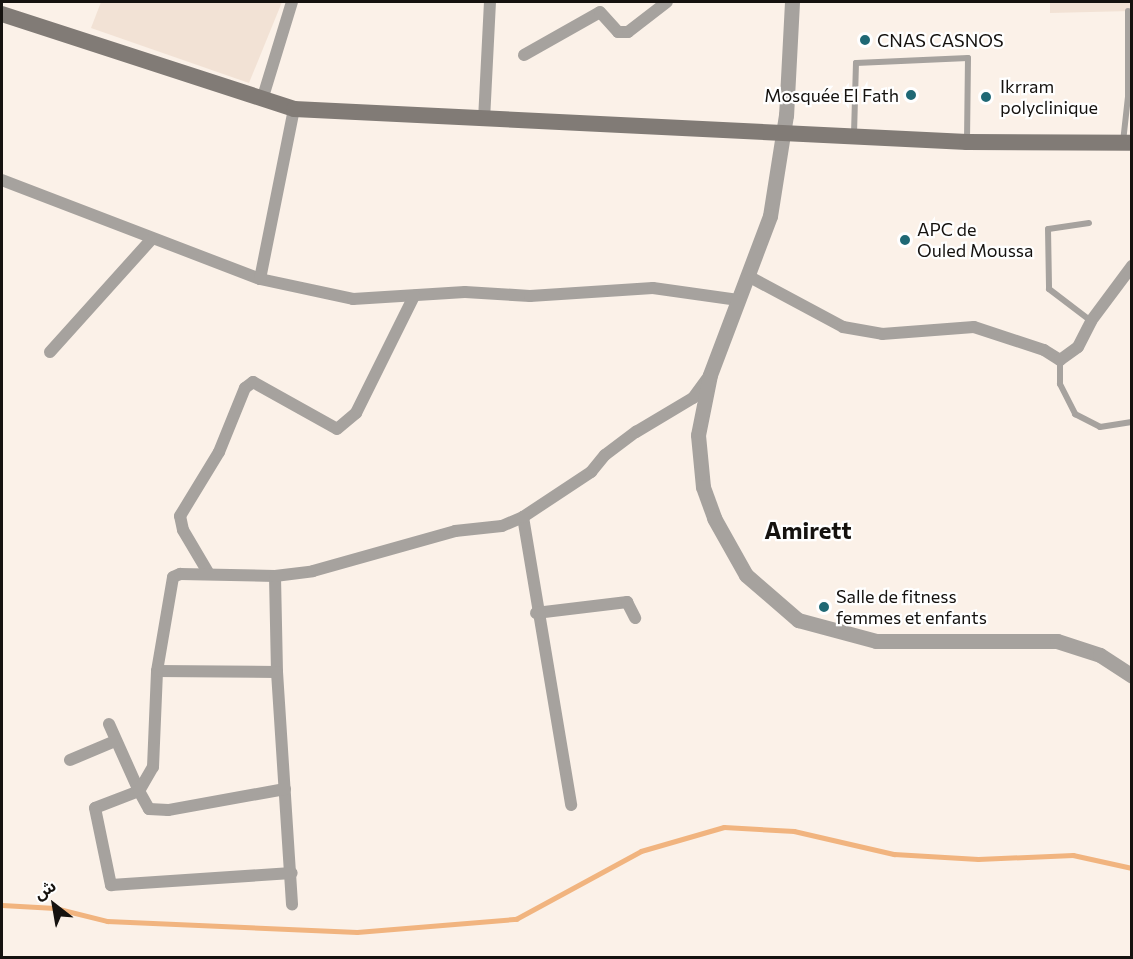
<!DOCTYPE html>
<meta charset="utf-8">
<style>
body{margin:0}
#map{position:relative;width:1133px;height:959px;overflow:hidden;background:#fbf1e8;font-family:Commissioner,"Noto Sans Arabic",sans-serif}
div>[style]{position:absolute}
.built>*{inset:0;background:#f2e2d5}
.stream>*{height:4.5px;margin:-2.25px;padding:0 2.25px;transform-origin:2.25px;border-radius:2.25px;background:#f1b47f}
.service>*{height:6px;margin:-3px;padding:0 3px;transform-origin:3px;border-radius:3px;background:#a6a29e}
.minor>*{height:12px;margin:-6px;padding:0 6px;transform-origin:6px;border-radius:6px;background:#a6a29e}
.tertiary>*{height:15px;margin:-7.5px;padding:0 7.5px;transform-origin:7.5px;border-radius:7.5px;background:#a6a29e}
.secondary>*{height:16px;margin:-8px;padding:0 8px;transform-origin:8px;border-radius:8px;background:#817b76}
.dots>*{width:16px;height:16px;translate:-50% -50%;box-sizing:border-box;border:3px solid #fff;border-radius:50%}
span{translate:-50% -50%;white-space:nowrap;text-align:center;line-height:1.15;-webkit-text-stroke:4.5px #fff;paint-order:stroke}
.poi-label{font-size:18px;color:#15120f}
.left{translate:0 -50%;text-align:left}
.right{translate:-100% -50%;text-align:right}
.district-label{font-size:24px;color:#15120f;font-weight:700}
.frame{position:absolute;inset:0;border:3px solid #15120f;pointer-events:none}
.north{position:absolute;left:24px;top:875px;width:60px;height:60px;-webkit-text-stroke:4px #fff;paint-order:stroke;rotate:329deg;font-size:16px;font-weight:700;line-height:24px;text-align:center;color:#15120f}
.north::after{content:'';display:block;margin:auto;width:21px;height:27px;background:#15120f;clip-path:polygon(50% 0,100% 100%,50% 72%,0 100%)}
</style>
<div id="map">
<div class="built">
<div style="clip-path:polygon(101px 2px,282px 2px,249px 83px,91px 28px)"></div>
<div style="clip-path:polygon(1050px 2px,1131px 2px,1131px 11px,1050px 13px)"></div>
</div>
<div class="stream">
<div style="left:2px;top:905px;width:53px;rotate:3.2deg"></div>
<div style="left:55px;top:908px;width:54px;rotate:14deg"></div>
<div style="left:107px;top:921px;width:250px;rotate:2.5deg"></div>
<div style="left:357px;top:932px;width:160px;rotate:-4.7deg"></div>
<div style="left:516px;top:919px;width:142px;rotate:-28.5deg"></div>
<div style="left:641px;top:851px;width:86px;rotate:-16.1deg"></div>
<div style="left:724px;top:827px;width:70px;rotate:3.3deg"></div>
<div style="left:794px;top:831px;width:103px;rotate:13deg"></div>
<div style="left:894px;top:854px;width:84px;rotate:3.4deg"></div>
<div style="left:978px;top:859px;width:95px;rotate:-2.4deg"></div>
<div style="left:1073px;top:855px;width:60px;rotate:12.4deg"></div>
</div>
<div class="service">
<div style="left:854px;top:134px;width:71px;rotate:-88.4deg"></div>
<div style="left:856px;top:63px;width:112px;rotate:-2.6deg"></div>
<div style="left:968px;top:58px;width:83px;rotate:90.7deg"></div>
<div style="left:1123px;top:142px;width:45px;rotate:-83.7deg"></div>
<div style="left:1128px;top:97px;width:86px;rotate:-90deg"></div>
<div style="left:1089px;top:223px;width:41px;rotate:171.7deg"></div>
<div style="left:1048px;top:229px;width:60px;rotate:89deg"></div>
<div style="left:1049px;top:289px;width:53px;rotate:37.3deg"></div>
<div style="left:1060px;top:360px;width:24px;rotate:90deg"></div>
<div style="left:1060px;top:384px;width:34px;rotate:63deg"></div>
<div style="left:1075px;top:414px;width:28px;rotate:27deg"></div>
<div style="left:1100px;top:427px;width:32px;rotate:-9deg"></div>
</div>
<div class="minor">
<div style="left:524px;top:55px;width:87px;rotate:-29.5deg"></div>
<div style="left:600px;top:12px;width:27px;rotate:48deg"></div>
<div style="left:618px;top:32px;width:10px"></div>
<div style="left:628px;top:32px;width:49px;rotate:-37.6deg"></div>
<div style="left:262px;top:100px;width:102px;rotate:-73deg"></div>
<div style="left:484px;top:120px;width:118px;rotate:-87.1deg"></div>
<div style="left:2px;top:180px;width:276px;rotate:21deg"></div>
<div style="left:260px;top:279px;width:95px;rotate:12.1deg"></div>
<div style="left:353px;top:299px;width:112px;rotate:-3.6deg"></div>
<div style="left:465px;top:292px;width:65px;rotate:3.5deg"></div>
<div style="left:530px;top:296px;width:123px;rotate:-3.7deg"></div>
<div style="left:653px;top:288px;width:86px;rotate:8deg"></div>
<div style="left:748px;top:276px;width:108px;rotate:28.2deg"></div>
<div style="left:843px;top:327px;width:40px;rotate:10deg"></div>
<div style="left:882px;top:334px;width:92px;rotate:-4.4deg"></div>
<div style="left:974px;top:327px;width:74px;rotate:18.2deg"></div>
<div style="left:1044px;top:350px;width:19px;rotate:32deg"></div>
<div style="left:1060px;top:360px;width:22px;rotate:-36deg"></div>
<div style="left:1078px;top:347px;width:29px;rotate:-63deg"></div>
<div style="left:1091px;top:321px;width:69px;rotate:-53.3deg"></div>
<div style="left:260px;top:279px;width:173px;rotate:-78.7deg"></div>
<div style="left:50px;top:352px;width:151px;rotate:-48deg"></div>
<div style="left:523px;top:517px;width:292px;rotate:80.5deg"></div>
<div style="left:209px;top:574px;width:51px;rotate:-120.6deg"></div>
<div style="left:183px;top:530px;width:14px;rotate:-102deg"></div>
<div style="left:180px;top:516px;width:75px;rotate:-58.6deg"></div>
<div style="left:219px;top:452px;width:69px;rotate:-67.9deg"></div>
<div style="left:245px;top:388px;width:10px;rotate:-37deg"></div>
<div style="left:253px;top:382px;width:96px;rotate:29.2deg"></div>
<div style="left:337px;top:429px;width:25px;rotate:-40deg"></div>
<div style="left:356px;top:413px;width:131px;rotate:-63.6deg"></div>
<div style="left:536px;top:613px;width:92px;rotate:-6.9deg"></div>
<div style="left:627px;top:602px;width:18px;rotate:63deg"></div>
<div style="left:157px;top:671px;width:120px;rotate:0.5deg"></div>
<div style="left:277px;top:672px;width:96px;rotate:-91.2deg"></div>
<div style="left:277px;top:672px;width:233px;rotate:86.3deg"></div>
<div style="left:109px;top:724px;width:73px;rotate:65.9deg"></div>
<div style="left:70px;top:760px;width:49px;rotate:-22.9deg"></div>
<div style="left:285px;top:789px;width:119px;rotate:169.8deg"></div>
<div style="left:168px;top:810px;width:19px;rotate:-177deg"></div>
<div style="left:149px;top:809px;width:21px;rotate:-119deg"></div>
<div style="left:139px;top:791px;width:47px;rotate:158.9deg"></div>
<div style="left:95px;top:808px;width:79px;rotate:78.3deg"></div>
<div style="left:111px;top:885px;width:181px;rotate:-3.8deg"></div>
<div style="left:139px;top:791px;width:28px;rotate:-60deg"></div>
<div style="left:153px;top:767px;width:96px;rotate:-87.6deg"></div>
<div style="left:157px;top:671px;width:95px;rotate:-80.3deg"></div>
<div style="left:173px;top:577px;width:8px;rotate:-23deg"></div>
<div style="left:180px;top:574px;width:95px;rotate:1.2deg"></div>
<div style="left:275px;top:576px;width:38px;rotate:-7deg"></div>
<div style="left:313px;top:571px;width:148px;rotate:-15.7deg"></div>
<div style="left:455px;top:531px;width:47px;rotate:-6.1deg"></div>
<div style="left:502px;top:526px;width:23px;rotate:-23deg"></div>
<div style="left:523px;top:517px;width:82px;rotate:-33.5deg"></div>
<div style="left:591px;top:472px;width:22px;rotate:-51deg"></div>
<div style="left:605px;top:455px;width:39px;rotate:-37deg"></div>
<div style="left:636px;top:432px;width:66px;rotate:-30.8deg"></div>
<div style="left:693px;top:398px;width:27px;rotate:-54deg"></div>
</div>
<div class="tertiary">
<div style="left:792px;top:2px;width:113px;rotate:93deg"></div>
<div style="left:786px;top:115px;width:102px;rotate:99deg"></div>
<div style="left:770px;top:216px;width:170px;rotate:110.7deg"></div>
<div style="left:710px;top:375px;width:61px;rotate:101.3deg"></div>
<div style="left:698px;top:435px;width:52px;rotate:84.5deg"></div>
<div style="left:703px;top:487px;width:33px;rotate:70deg"></div>
<div style="left:714px;top:518px;width:65px;rotate:60.7deg"></div>
<div style="left:746px;top:575px;width:69px;rotate:40.9deg"></div>
<div style="left:798px;top:620px;width:81px;rotate:15.1deg"></div>
<div style="left:876px;top:641px;width:181px"></div>
<div style="left:1057px;top:641px;width:45px;rotate:18deg"></div>
<div style="left:1100px;top:655px;width:38px;rotate:33deg"></div>
</div>
<div class="secondary">
<div style="left:2px;top:14px;width:307px;rotate:18deg"></div>
<div style="left:294px;top:109px;width:674px;rotate:2.81deg"></div>
<div style="left:967px;top:142px;width:165px;rotate:0.3deg"></div>
</div>
<div class="dots">
<div style="left:865px;top:40px;background:#1f6874"></div>
<div style="left:911px;top:95px;background:#1f6874"></div>
<div style="left:986px;top:97px;background:#1f6874"></div>
<div style="left:905px;top:240px;background:#1f6874"></div>
<div style="left:824px;top:607px;background:#1f6874"></div>
</div>
<div class="poi-label">
<span class="left" style="left:877px;top:40px">CNAS CASNOS</span>
<span class="left" style="left:1000px;top:97px">Ikrram<br>polyclinique</span>
<span class="right" style="left:899px;top:95px">Mosquée El Fath</span>
<span class="left" style="left:917px;top:240px">APC de<br>Ouled Moussa</span>
<span class="left" style="left:836px;top:607px">Salle de fitness<br>femmes et enfants</span>
</div>
<div class="district-label">
<span style="left:808px;top:530px">Amirett</span>
</div>
<div class="frame"></div>
<div class="north">ش</div>
</div>
